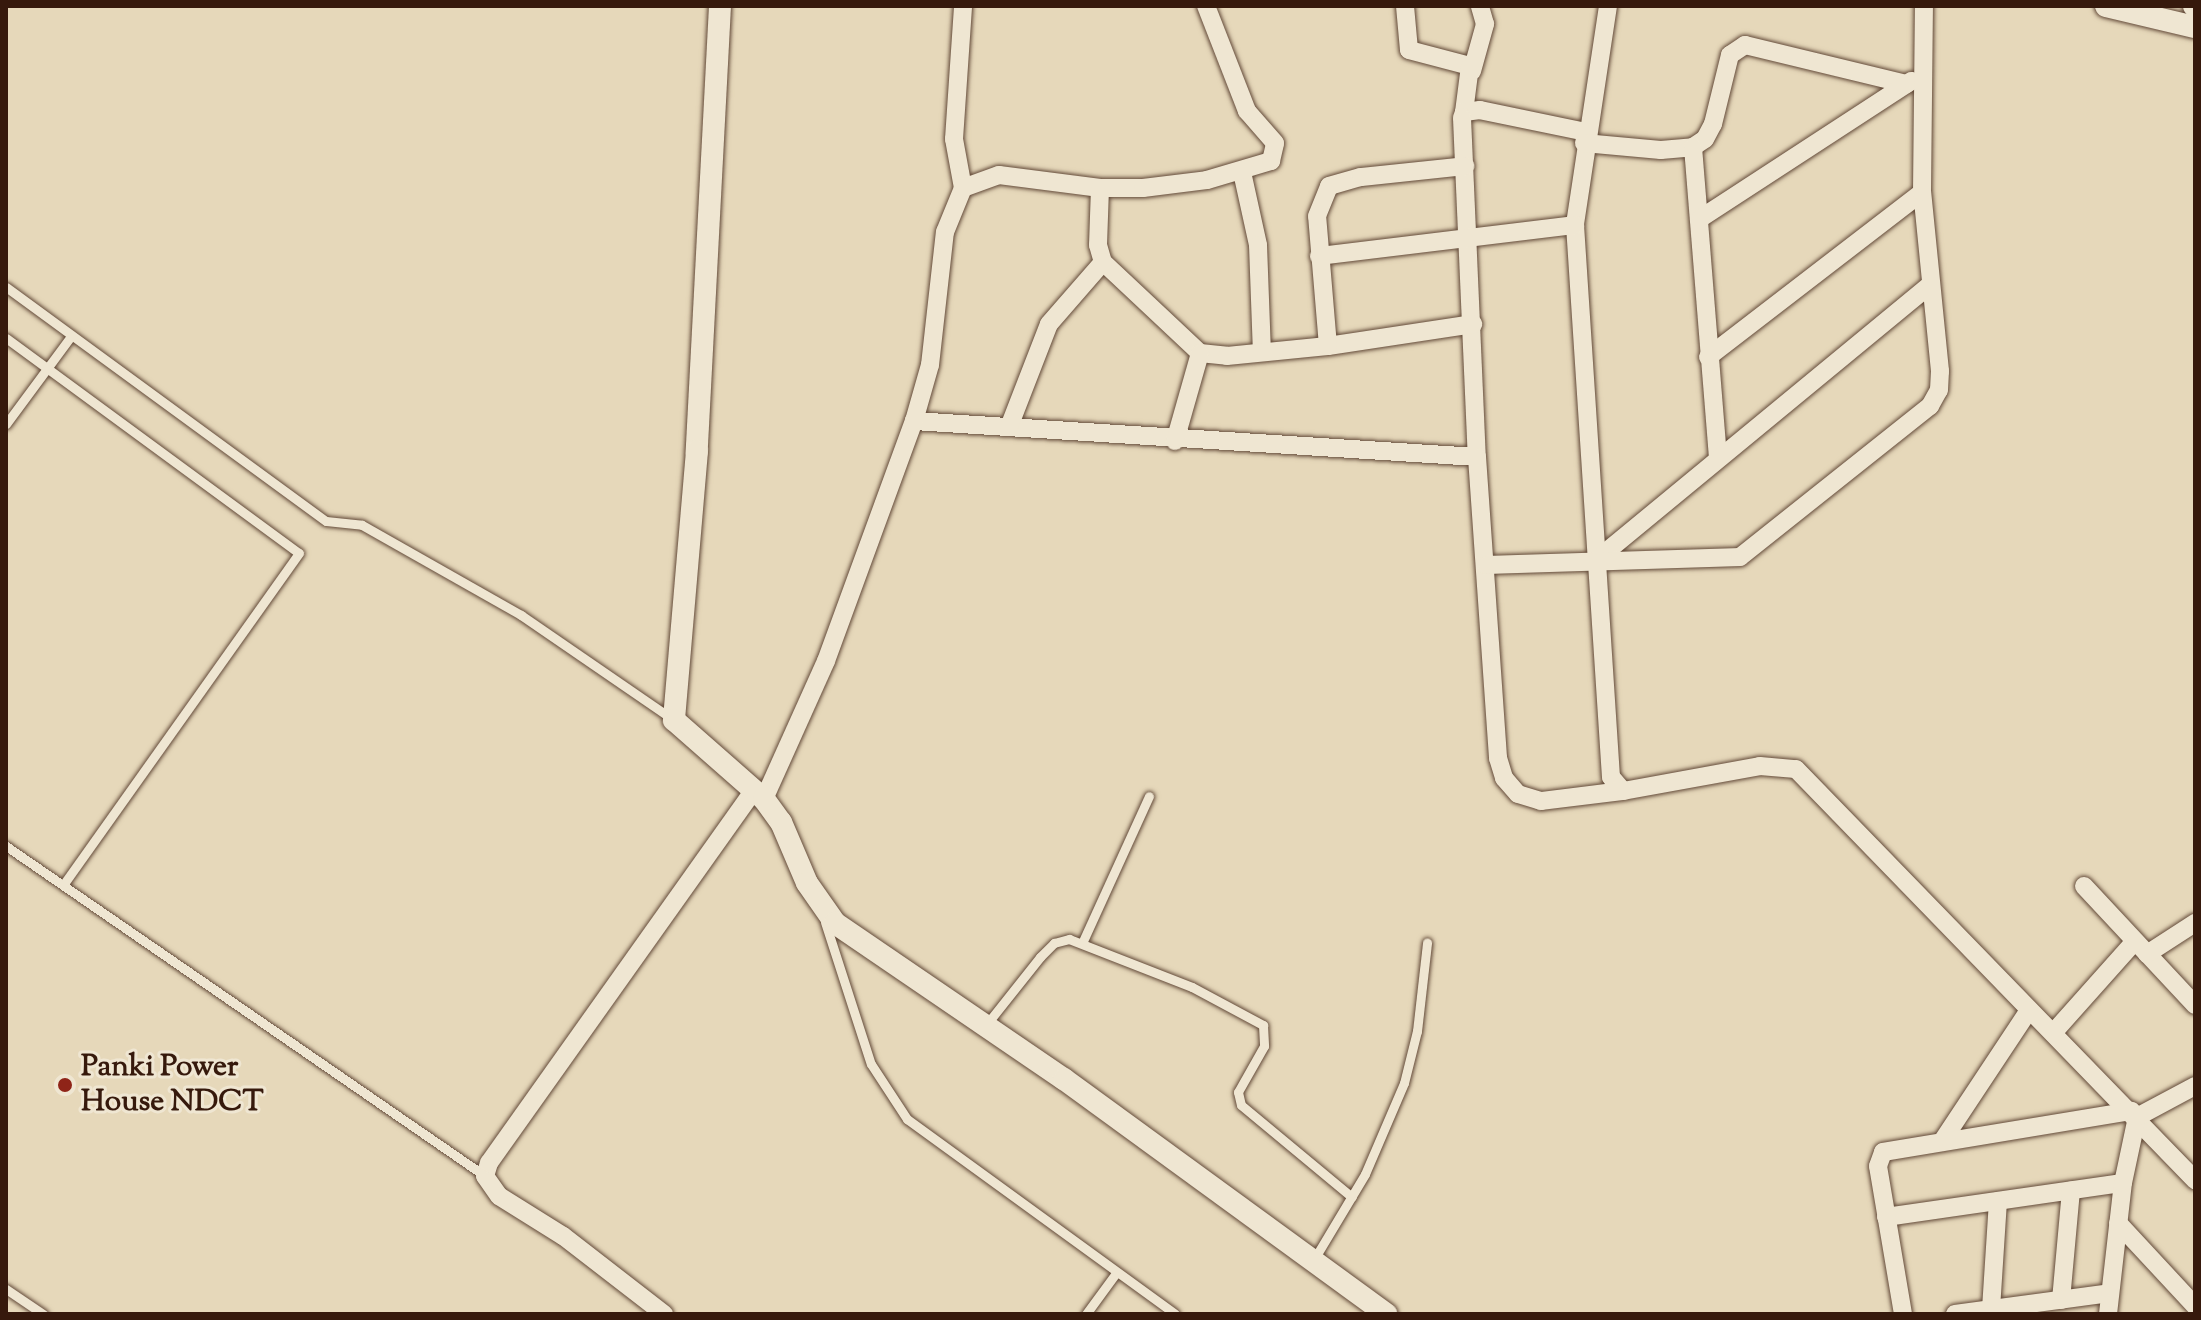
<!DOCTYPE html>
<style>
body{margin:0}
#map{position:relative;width:2201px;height:1320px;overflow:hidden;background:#e6d8ba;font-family:"Sorts Mill Goudy",serif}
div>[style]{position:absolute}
.roads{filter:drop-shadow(0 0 2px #624938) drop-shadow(0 0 2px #624938)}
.service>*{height:9px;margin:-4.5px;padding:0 4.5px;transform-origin:4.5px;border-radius:4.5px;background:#efe6d2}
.minor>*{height:18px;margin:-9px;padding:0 9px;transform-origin:9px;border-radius:9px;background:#efe6d2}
.tertiary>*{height:22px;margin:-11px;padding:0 11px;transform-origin:11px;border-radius:11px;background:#efe6d2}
.dots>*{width:22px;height:22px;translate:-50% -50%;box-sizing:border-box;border:4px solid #efe6d2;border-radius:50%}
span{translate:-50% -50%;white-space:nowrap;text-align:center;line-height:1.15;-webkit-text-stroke:6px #efe6d2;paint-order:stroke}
.poi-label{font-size:30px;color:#36190c;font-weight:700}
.left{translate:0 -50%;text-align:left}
.frame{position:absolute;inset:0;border:8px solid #36190c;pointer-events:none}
</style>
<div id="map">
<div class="roads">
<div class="service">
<div style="left:6px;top:287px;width:396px;rotate:36.2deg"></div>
<div style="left:326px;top:521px;width:36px;rotate:6deg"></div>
<div style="left:362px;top:525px;width:183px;rotate:29.5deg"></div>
<div style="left:521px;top:615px;width:182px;rotate:34.5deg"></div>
<div style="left:6px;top:338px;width:363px;rotate:36.3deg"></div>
<div style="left:299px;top:553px;width:407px;rotate:125.4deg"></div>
<div style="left:6px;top:424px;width:109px;rotate:-53.5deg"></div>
<div style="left:6px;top:846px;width:582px;rotate:34.56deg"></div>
<div style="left:825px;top:922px;width:149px;rotate:72.1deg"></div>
<div style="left:871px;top:1064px;width:66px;rotate:56.8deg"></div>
<div style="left:907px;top:1119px;width:331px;rotate:36deg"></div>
<div style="left:1083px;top:941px;width:159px;rotate:-65.5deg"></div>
<div style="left:986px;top:1025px;width:87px;rotate:-51.5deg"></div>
<div style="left:1040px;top:957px;width:20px;rotate:-45deg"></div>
<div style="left:1054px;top:943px;width:16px;rotate:-15deg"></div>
<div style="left:1069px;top:939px;width:132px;rotate:21.3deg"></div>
<div style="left:1192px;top:987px;width:81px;rotate:28.2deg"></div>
<div style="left:1263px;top:1025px;width:21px;rotate:87deg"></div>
<div style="left:1264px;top:1046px;width:53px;rotate:119.5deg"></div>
<div style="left:1238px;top:1092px;width:13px;rotate:77deg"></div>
<div style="left:1241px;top:1105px;width:144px;rotate:39.7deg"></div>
<div style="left:1313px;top:1261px;width:101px;rotate:-59.1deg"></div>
<div style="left:1365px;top:1174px;width:99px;rotate:-66.8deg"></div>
<div style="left:1404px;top:1083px;width:54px;rotate:-76deg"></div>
<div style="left:1417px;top:1031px;width:89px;rotate:-83.5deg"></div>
<div style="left:6px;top:1289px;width:45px;rotate:34deg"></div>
<div style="left:1086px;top:1314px;width:51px;rotate:-53.8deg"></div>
</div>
<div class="minor">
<div style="left:1405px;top:6px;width:44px;rotate:84.8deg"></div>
<div style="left:1409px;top:50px;width:63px;rotate:14.7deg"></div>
<div style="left:1470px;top:66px;width:46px;rotate:97.4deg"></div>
<div style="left:1608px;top:6px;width:221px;rotate:98.6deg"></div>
<div style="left:1575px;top:225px;width:553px;rotate:86.27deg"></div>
<div style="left:1611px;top:777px;width:18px;rotate:49deg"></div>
<div style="left:1623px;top:791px;width:139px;rotate:-10.3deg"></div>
<div style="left:1760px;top:766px;width:36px;rotate:5deg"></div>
<div style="left:1796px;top:769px;width:573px;rotate:45.85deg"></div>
<div style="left:1472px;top:71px;width:49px;rotate:-74.5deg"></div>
<div style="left:1485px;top:24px;width:19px;rotate:-106deg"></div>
<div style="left:1586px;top:132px;width:108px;rotate:-168.3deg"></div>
<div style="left:1480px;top:110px;width:16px;rotate:173deg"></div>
<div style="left:1464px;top:112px;width:6px;rotate:108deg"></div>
<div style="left:1462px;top:118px;width:339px;rotate:87.5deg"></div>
<div style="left:1477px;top:457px;width:302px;rotate:86deg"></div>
<div style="left:1498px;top:758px;width:21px;rotate:73deg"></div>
<div style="left:1504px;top:778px;width:21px;rotate:49deg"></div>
<div style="left:1518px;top:794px;width:24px;rotate:17deg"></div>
<div style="left:1541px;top:801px;width:83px;rotate:-7deg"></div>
<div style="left:1584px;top:143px;width:77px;rotate:5.2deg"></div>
<div style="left:1661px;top:150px;width:32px;rotate:-5deg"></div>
<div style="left:1693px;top:147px;width:14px;rotate:-34deg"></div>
<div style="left:1705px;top:139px;width:17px;rotate:-62deg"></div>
<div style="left:1713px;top:124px;width:71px;rotate:-76.2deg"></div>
<div style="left:1730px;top:55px;width:18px;rotate:-34deg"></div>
<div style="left:1745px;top:45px;width:166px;rotate:13.6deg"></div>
<div style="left:1693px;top:147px;width:311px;rotate:85.4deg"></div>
<div style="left:1242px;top:172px;width:75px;rotate:77.6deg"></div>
<div style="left:1258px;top:245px;width:107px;rotate:87.9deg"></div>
<div style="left:963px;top:188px;width:50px;rotate:-100.4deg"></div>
<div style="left:954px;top:139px;width:133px;rotate:-86.1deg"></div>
<div style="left:1100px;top:188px;width:57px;rotate:92deg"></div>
<div style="left:1098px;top:245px;width:18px;rotate:74deg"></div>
<div style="left:1103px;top:262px;width:133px;rotate:43.2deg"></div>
<div style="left:1200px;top:353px;width:27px;rotate:6deg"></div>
<div style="left:1227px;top:356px;width:101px;rotate:-5.7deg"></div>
<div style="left:1328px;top:346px;width:147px;rotate:-8.6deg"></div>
<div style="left:1701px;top:218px;width:251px;rotate:-33.1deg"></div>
<div style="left:1319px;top:256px;width:258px;rotate:-6.9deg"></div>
<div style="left:1328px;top:346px;width:130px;rotate:-94.8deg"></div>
<div style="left:1317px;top:216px;width:32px;rotate:-68deg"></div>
<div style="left:1329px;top:186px;width:33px;rotate:-16deg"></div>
<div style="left:1361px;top:177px;width:105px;rotate:-6deg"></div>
<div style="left:1708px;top:357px;width:270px;rotate:-37.6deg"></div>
<div style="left:914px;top:421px;width:564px;rotate:3.66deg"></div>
<div style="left:1009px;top:427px;width:110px;rotate:-68.8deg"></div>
<div style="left:1049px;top:324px;width:82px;rotate:-48.9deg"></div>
<div style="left:1175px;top:441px;width:91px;rotate:-74.1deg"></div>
<div style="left:1595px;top:561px;width:434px;rotate:-39.5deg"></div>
<div style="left:1487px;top:565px;width:253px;rotate:-1.8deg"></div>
<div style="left:1740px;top:557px;width:243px;rotate:-38.5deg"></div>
<div style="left:1930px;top:406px;width:18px;rotate:-61deg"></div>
<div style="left:1939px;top:390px;width:19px;rotate:-87deg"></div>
<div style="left:1940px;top:371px;width:180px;rotate:-95.7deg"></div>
<div style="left:1922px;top:192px;width:186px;rotate:-89.4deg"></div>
<div style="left:764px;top:799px;width:151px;rotate:-65.8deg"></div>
<div style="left:826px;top:661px;width:256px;rotate:-69.9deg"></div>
<div style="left:914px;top:421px;width:58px;rotate:-74.1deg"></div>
<div style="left:930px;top:365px;width:134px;rotate:-83.6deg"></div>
<div style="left:945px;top:232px;width:48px;rotate:-67.8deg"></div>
<div style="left:963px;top:188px;width:38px;rotate:-20deg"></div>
<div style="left:999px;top:175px;width:102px;rotate:7.3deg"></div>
<div style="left:1100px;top:188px;width:43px"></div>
<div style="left:1143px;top:188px;width:64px;rotate:-7.1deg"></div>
<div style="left:1207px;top:180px;width:67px;rotate:-16.5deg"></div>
<div style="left:1271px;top:161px;width:18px;rotate:-77deg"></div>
<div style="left:1275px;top:143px;width:43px;rotate:-131.2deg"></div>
<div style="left:1247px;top:111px;width:113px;rotate:-111.3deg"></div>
<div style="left:2084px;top:886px;width:163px;rotate:47deg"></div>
<div style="left:2147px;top:954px;width:57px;rotate:-32.9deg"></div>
<div style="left:2053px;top:1033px;width:123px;rotate:-48.3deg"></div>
<div style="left:1943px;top:1140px;width:156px;rotate:-56.5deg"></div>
<div style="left:1886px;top:1217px;width:239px;rotate:-8.2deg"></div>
<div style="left:2118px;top:1223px;width:113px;rotate:47.1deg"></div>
<div style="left:2061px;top:1300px;width:110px;rotate:-84.8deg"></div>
<div style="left:1991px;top:1309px;width:108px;rotate:-86.3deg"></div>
<div style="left:664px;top:1314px;width:128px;rotate:-142.3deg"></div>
<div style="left:563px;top:1236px;width:75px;rotate:-148deg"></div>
<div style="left:499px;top:1196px;width:24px;rotate:-125deg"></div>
<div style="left:485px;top:1176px;width:14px;rotate:-73deg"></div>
<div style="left:489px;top:1163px;width:458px;rotate:-54.6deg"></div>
<div style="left:1903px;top:1314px;width:150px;rotate:-99.6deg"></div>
<div style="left:1878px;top:1166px;width:15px;rotate:-70deg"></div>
<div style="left:1883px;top:1152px;width:252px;rotate:-9.4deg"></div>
<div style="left:1955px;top:1314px;width:156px;rotate:-7.7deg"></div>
<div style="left:2108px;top:1314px;width:132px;rotate:-83.5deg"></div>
<div style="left:2123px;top:1183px;width:67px;rotate:-78deg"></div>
<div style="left:2137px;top:1117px;width:66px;rotate:-28.1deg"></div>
</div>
<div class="tertiary">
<div style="left:720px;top:6px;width:446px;rotate:93deg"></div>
<div style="left:697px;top:451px;width:270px;rotate:94.9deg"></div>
<div style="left:674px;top:720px;width:120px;rotate:41.3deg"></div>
<div style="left:764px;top:799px;width:29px;rotate:54deg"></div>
<div style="left:781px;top:822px;width:66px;rotate:66.9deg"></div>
<div style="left:807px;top:883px;width:49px;rotate:55deg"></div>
<div style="left:835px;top:923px;width:277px;rotate:34.3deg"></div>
<div style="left:1064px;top:1079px;width:399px;rotate:36.1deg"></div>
<div style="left:2106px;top:6px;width:91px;rotate:13.3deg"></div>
<div style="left:2194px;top:6px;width:1px"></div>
</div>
</div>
<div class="dots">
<div style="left:65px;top:1085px;background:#8f2418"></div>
</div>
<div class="poi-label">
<span class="left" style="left:81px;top:1085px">Panki Power<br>House NDCT</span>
</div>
<div class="frame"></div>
</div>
